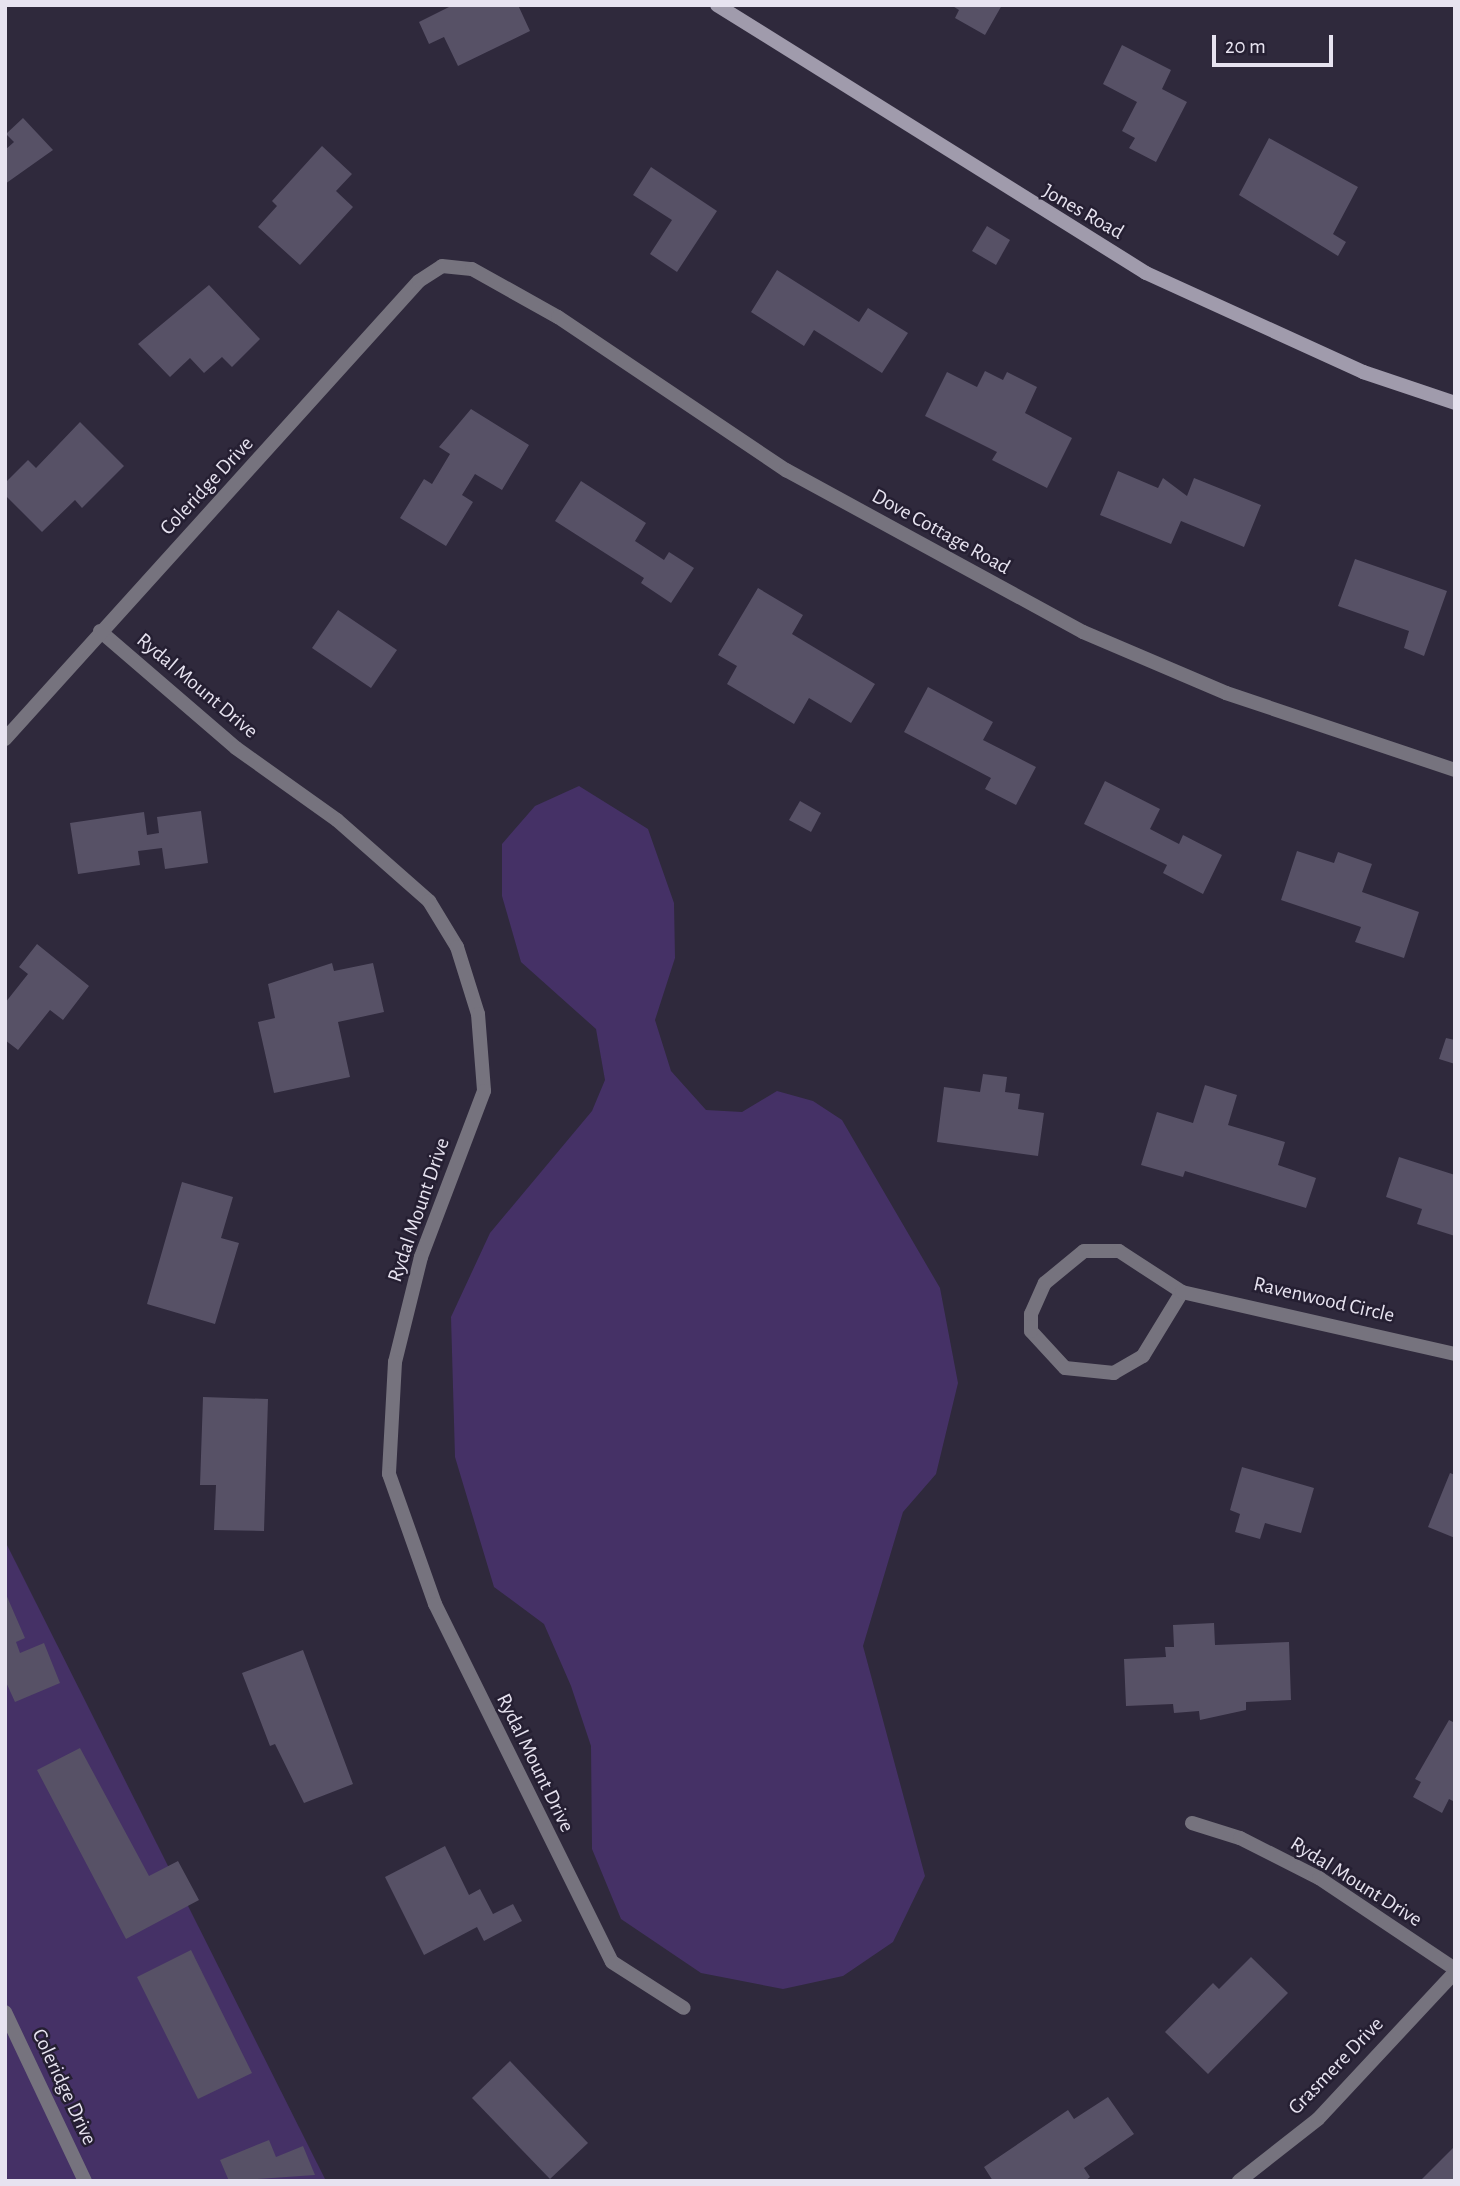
<!DOCTYPE html>
<style>
body{margin:0}
#map{position:relative;width:1460px;height:2186px;overflow:hidden;background:#2f293c;font-family:"Alegreya Sans",sans-serif}
div>[style]{position:absolute}
.green>*{inset:0;background:#453166}
.building>*{inset:0;background:#575166}
.minor>*{height:14px;margin:-7px;padding:0 7px;transform-origin:7px;border-radius:7px;background:#76737e}
.secondary>*{height:14px;margin:-7px;padding:0 7px;transform-origin:7px;border-radius:7px;background:#a09bac}
span{translate:-50% -50%;white-space:nowrap;text-align:center;line-height:1.15;-webkit-text-stroke:5px #251f32;paint-order:stroke}
.street-label{font-size:21px;color:#e7e3f0}
.frame{position:absolute;inset:0;border:7px solid #e7e3f0;pointer-events:none}
.scale{position:absolute;left:1212px;top:35px;width:121px;height:32px;box-sizing:border-box;border:4px solid #e7e3f0;border-top:0;padding-left:9px;font-size:21px;line-height:24px;white-space:nowrap;color:#e7e3f0;-webkit-text-stroke:5px #251f32;paint-order:stroke}
</style>
<div id="map">
<div class="green">
<div style="clip-path:polygon(579px 786px,648px 829px,674px 903px,675px 958px,655px 1020px,671px 1071px,706px 1110px,742px 1112px,777px 1091px,813px 1101px,842px 1120px,940px 1288px,958px 1383px,936px 1474px,903px 1512px,863px 1646px,925px 1876px,893px 1942px,843px 1976px,783px 1989px,701px 1973px,621px 1919px,592px 1849px,591px 1746px,571px 1686px,544px 1624px,494px 1587px,455px 1457px,451px 1317px,490px 1233px,592px 1111px,605px 1080px,596px 1029px,521px 962px,502px 896px,502px 844px,535px 806px)"></div>
<div style="clip-path:polygon(5px 1541px,326px 2181px,5px 2181px)"></div>
</div>
<div class="building">
<div style="clip-path:polygon(453px 5px,518px 5px,530px 31px,458px 66px,444px 37px,429px 44px,419px 22px)"></div>
<div style="clip-path:polygon(951px 5px,1002px 5px,985px 35px,955px 18px,959px 10px)"></div>
<div style="clip-path:polygon(1122px 45px,1171px 70px,1162px 89px,1187px 102px,1156px 162px,1129px 148px,1135px 138px,1122px 131px,1137px 102px,1103px 84px)"></div>
<div style="clip-path:polygon(23px 118px,53px 150px,5px 184px,5px 150px,14px 142px,6px 134px)"></div>
<div style="clip-path:polygon(1269px 138px,1358px 187px,1333px 234px,1346px 242px,1338px 256px,1239px 195px)"></div>
<div style="clip-path:polygon(322px 146px,352px 174px,336px 191px,353px 207px,300px 265px,258px 227px,277px 206px,272px 201px)"></div>
<div style="clip-path:polygon(651px 167px,717px 211px,677px 272px,650px 254px,672px 220px,633px 195px)"></div>
<div style="clip-path:polygon(987px 226px,1010px 240px,996px 265px,972px 251px)"></div>
<div style="clip-path:polygon(777px 270px,859px 322px,868px 308px,908px 333px,882px 373px,814px 330px,804px 346px,751px 312px)"></div>
<div style="clip-path:polygon(209px 285px,260px 339px,232px 367px,222px 357px,204px 373px,190px 358px,170px 377px,138px 344px)"></div>
<div style="clip-path:polygon(985px 371px,1003px 380px,1007px 372px,1037px 387px,1025px 413px,1072px 438px,1047px 488px,992px 460px,997px 452px,925px 416px,947px 372px,977px 387px)"></div>
<div style="clip-path:polygon(471px 409px,529px 445px,502px 490px,475px 474px,462px 495px,473px 502px,446px 546px,400px 518px,424px 479px,432px 484px,450px 454px,439px 447px)"></div>
<div style="clip-path:polygon(80px 422px,124px 466px,82px 508px,75px 500px,42px 532px,5px 495px,5px 483px,28px 460px,36px 468px)"></div>
<div style="clip-path:polygon(1118px 471px,1158px 488px,1163px 478px,1187px 496px,1194px 478px,1261px 505px,1244px 547px,1181px 521px,1171px 544px,1100px 515px)"></div>
<div style="clip-path:polygon(581px 481px,646px 523px,635px 541px,664px 560px,669px 552px,694px 568px,671px 603px,641px 583px,644px 578px,555px 521px)"></div>
<div style="clip-path:polygon(1355px 559px,1447px 591px,1424px 656px,1404px 648px,1409px 631px,1338px 606px)"></div>
<div style="clip-path:polygon(758px 588px,803px 615px,792px 634px,875px 684px,851px 723px,809px 698px,794px 724px,727px 684px,737px 666px,718px 655px)"></div>
<div style="clip-path:polygon(338px 610px,397px 650px,371px 688px,312px 648px)"></div>
<div style="clip-path:polygon(928px 687px,993px 722px,983px 740px,1036px 767px,1016px 805px,985px 789px,991px 778px,904px 732px)"></div>
<div style="clip-path:polygon(1105px 781px,1160px 809px,1150px 829px,1179px 844px,1183px 835px,1222px 855px,1203px 894px,1163px 873px,1167px 865px,1084px 824px)"></div>
<div style="clip-path:polygon(800px 801px,821px 813px,811px 832px,789px 820px)"></div>
<div style="clip-path:polygon(201px 811px,208px 863px,165px 869px,162px 848px,138px 851px,140px 865px,78px 874px,70px 823px,144px 812px,147px 835px,159px 833px,157px 817px)"></div>
<div style="clip-path:polygon(1297px 851px,1334px 863px,1338px 852px,1372px 864px,1362px 892px,1419px 912px,1404px 958px,1355px 942px,1361px 927px,1281px 900px)"></div>
<div style="clip-path:polygon(37px 944px,89px 986px,63px 1020px,50px 1010px,18px 1050px,5px 1040px,5px 1003px,28px 974px,19px 967px)"></div>
<div style="clip-path:polygon(332px 963px,334px 971px,373px 963px,384px 1012px,338px 1022px,350px 1077px,274px 1093px,258px 1022px,275px 1018px,268px 984px)"></div>
<div style="clip-path:polygon(1446px 1038px,1455px 1040px,1455px 1064px,1439px 1059px)"></div>
<div style="clip-path:polygon(983px 1074px,1007px 1077px,1005px 1092px,1020px 1094px,1018px 1109px,1044px 1113px,1038px 1156px,937px 1142px,944px 1087px,980px 1092px)"></div>
<div style="clip-path:polygon(1205px 1085px,1237px 1095px,1228px 1125px,1285px 1142px,1278px 1165px,1316px 1178px,1306px 1208px,1185px 1171px,1183px 1177px,1141px 1165px,1157px 1112px,1193px 1123px)"></div>
<div style="clip-path:polygon(1399px 1157px,1455px 1175px,1455px 1236px,1417px 1224px,1422px 1209px,1386px 1197px)"></div>
<div style="clip-path:polygon(182px 1182px,233px 1197px,221px 1238px,239px 1243px,215px 1324px,147px 1304px)"></div>
<div style="clip-path:polygon(203px 1397px,268px 1399px,264px 1531px,214px 1530px,216px 1485px,200px 1485px)"></div>
<div style="clip-path:polygon(1242px 1467px,1314px 1488px,1301px 1533px,1265px 1523px,1260px 1539px,1235px 1532px,1240px 1514px,1230px 1510px)"></div>
<div style="clip-path:polygon(1450px 1473px,1455px 1475px,1455px 1538px,1428px 1527px)"></div>
<div style="clip-path:polygon(5px 1592px,25px 1638px,16px 1642px,20px 1653px,44px 1643px,60px 1683px,15px 1702px,5px 1680px)"></div>
<div style="clip-path:polygon(1214px 1623px,1215px 1645px,1289px 1642px,1291px 1700px,1246px 1702px,1246px 1710px,1200px 1720px,1199px 1711px,1174px 1713px,1173px 1704px,1126px 1706px,1124px 1659px,1166px 1657px,1165px 1647px,1174px 1647px,1173px 1625px)"></div>
<div style="clip-path:polygon(303px 1650px,353px 1784px,304px 1803px,275px 1744px,270px 1746px,242px 1673px)"></div>
<div style="clip-path:polygon(1449px 1720px,1455px 1723px,1455px 1802px,1449px 1799px,1442px 1813px,1413px 1797px,1421px 1782px,1415px 1779px)"></div>
<div style="clip-path:polygon(80px 1748px,149px 1876px,178px 1861px,199px 1900px,126px 1939px,37px 1770px)"></div>
<div style="clip-path:polygon(445px 1846px,469px 1895px,480px 1889px,493px 1914px,513px 1904px,522px 1921px,484px 1941px,477px 1927px,424px 1955px,385px 1877px)"></div>
<div style="clip-path:polygon(191px 1950px,252px 2073px,198px 2099px,137px 1977px)"></div>
<div style="clip-path:polygon(1251px 1957px,1288px 1993px,1208px 2074px,1165px 2032px,1213px 1983px,1219px 1989px)"></div>
<div style="clip-path:polygon(510px 2061px,588px 2143px,550px 2179px,472px 2098px)"></div>
<div style="clip-path:polygon(1108px 2097px,1134px 2134px,1084px 2168px,1090px 2177px,1085px 2181px,993px 2181px,984px 2167px,1068px 2110px,1074px 2119px)"></div>
<div style="clip-path:polygon(269px 2140px,276px 2157px,303px 2146px,315px 2175px,229px 2181px,220px 2160px)"></div>
<div style="clip-path:polygon(1455px 2146px,1455px 2181px,1420px 2181px)"></div>
</div>
<div class="minor">
<div style="left:100px;top:631px;width:179px;rotate:40.7deg"></div>
<div style="left:236px;top:748px;width:124px;rotate:35.5deg"></div>
<div style="left:337px;top:820px;width:123px;rotate:41.4deg"></div>
<div style="left:429px;top:901px;width:54px;rotate:58.7deg"></div>
<div style="left:457px;top:947px;width:70px;rotate:72.6deg"></div>
<div style="left:478px;top:1014px;width:77px;rotate:85.5deg"></div>
<div style="left:484px;top:1091px;width:178px;rotate:110.8deg"></div>
<div style="left:421px;top:1257px;width:108px;rotate:103.9deg"></div>
<div style="left:395px;top:1362px;width:112px;rotate:93.1deg"></div>
<div style="left:389px;top:1474px;width:138px;rotate:70.5deg"></div>
<div style="left:435px;top:1604px;width:399px;rotate:63.7deg"></div>
<div style="left:612px;top:1962px;width:85px;rotate:32.6deg"></div>
<div style="left:5px;top:739px;width:617px;rotate:-47.89deg"></div>
<div style="left:419px;top:281px;width:27px;rotate:-33deg"></div>
<div style="left:442px;top:266px;width:30px;rotate:6deg"></div>
<div style="left:472px;top:269px;width:98px;rotate:29.2deg"></div>
<div style="left:558px;top:317px;width:275px;rotate:33.9deg"></div>
<div style="left:786px;top:470px;width:338px;rotate:28.6deg"></div>
<div style="left:1083px;top:632px;width:155px;rotate:23.1deg"></div>
<div style="left:1226px;top:693px;width:242px;rotate:18.6deg"></div>
<div style="left:1084px;top:1251px;width:35px"></div>
<div style="left:1119px;top:1251px;width:75px;rotate:33.1deg"></div>
<div style="left:1182px;top:1292px;width:75px;rotate:121.4deg"></div>
<div style="left:1143px;top:1356px;width:34px;rotate:150deg"></div>
<div style="left:1114px;top:1373px;width:49px;rotate:-174.2deg"></div>
<div style="left:1065px;top:1368px;width:50px;rotate:-132.6deg"></div>
<div style="left:1031px;top:1331px;width:17px;rotate:-90deg"></div>
<div style="left:1031px;top:1314px;width:34px;rotate:-66deg"></div>
<div style="left:1045px;top:1283px;width:50px;rotate:-39.4deg"></div>
<div style="left:1182px;top:1292px;width:280px;rotate:12.8deg"></div>
<div style="left:1192px;top:1823px;width:50px;rotate:17.4deg"></div>
<div style="left:1240px;top:1838px;width:89px;rotate:26.9deg"></div>
<div style="left:1319px;top:1878px;width:164px;rotate:33.8deg"></div>
<div style="left:5px;top:2012px;width:187px;rotate:64.7deg"></div>
<div style="left:1239px;top:2181px;width:100px;rotate:-38.1deg"></div>
<div style="left:1318px;top:2119px;width:201px;rotate:-47deg"></div>
</div>
<div class="secondary">
<div style="left:717px;top:5px;width:506px;rotate:31.99deg"></div>
<div style="left:1146px;top:273px;width:239px;rotate:24.5deg"></div>
<div style="left:1363px;top:372px;width:97px;rotate:18.6deg"></div>
</div>
<div class="street-label">
<span style="left:1083px;top:212px;rotate:30deg">Jones Road</span>
<span style="left:207px;top:486px;rotate:-47deg">Coleridge Drive</span>
<span style="left:941px;top:532px;rotate:29deg">Dove Cottage Road</span>
<span style="left:197px;top:686px;rotate:40deg">Rydal Mount Drive</span>
<span style="left:419px;top:1210px;rotate:-71deg">Rydal Mount Drive</span>
<span style="left:1324px;top:1300px;rotate:13deg">Ravenwood Circle</span>
<span style="left:535px;top:1763px;rotate:64deg">Rydal Mount Drive</span>
<span style="left:1356px;top:1882px;rotate:32deg">Rydal Mount Drive</span>
<span style="left:1336px;top:2066px;rotate:-46deg">Grasmere Drive</span>
<span style="left:64px;top:2087px;rotate:65deg">Coleridge Drive</span>
</div>
<div class="frame"></div>
<div class="scale">20 m</div>
</div>
